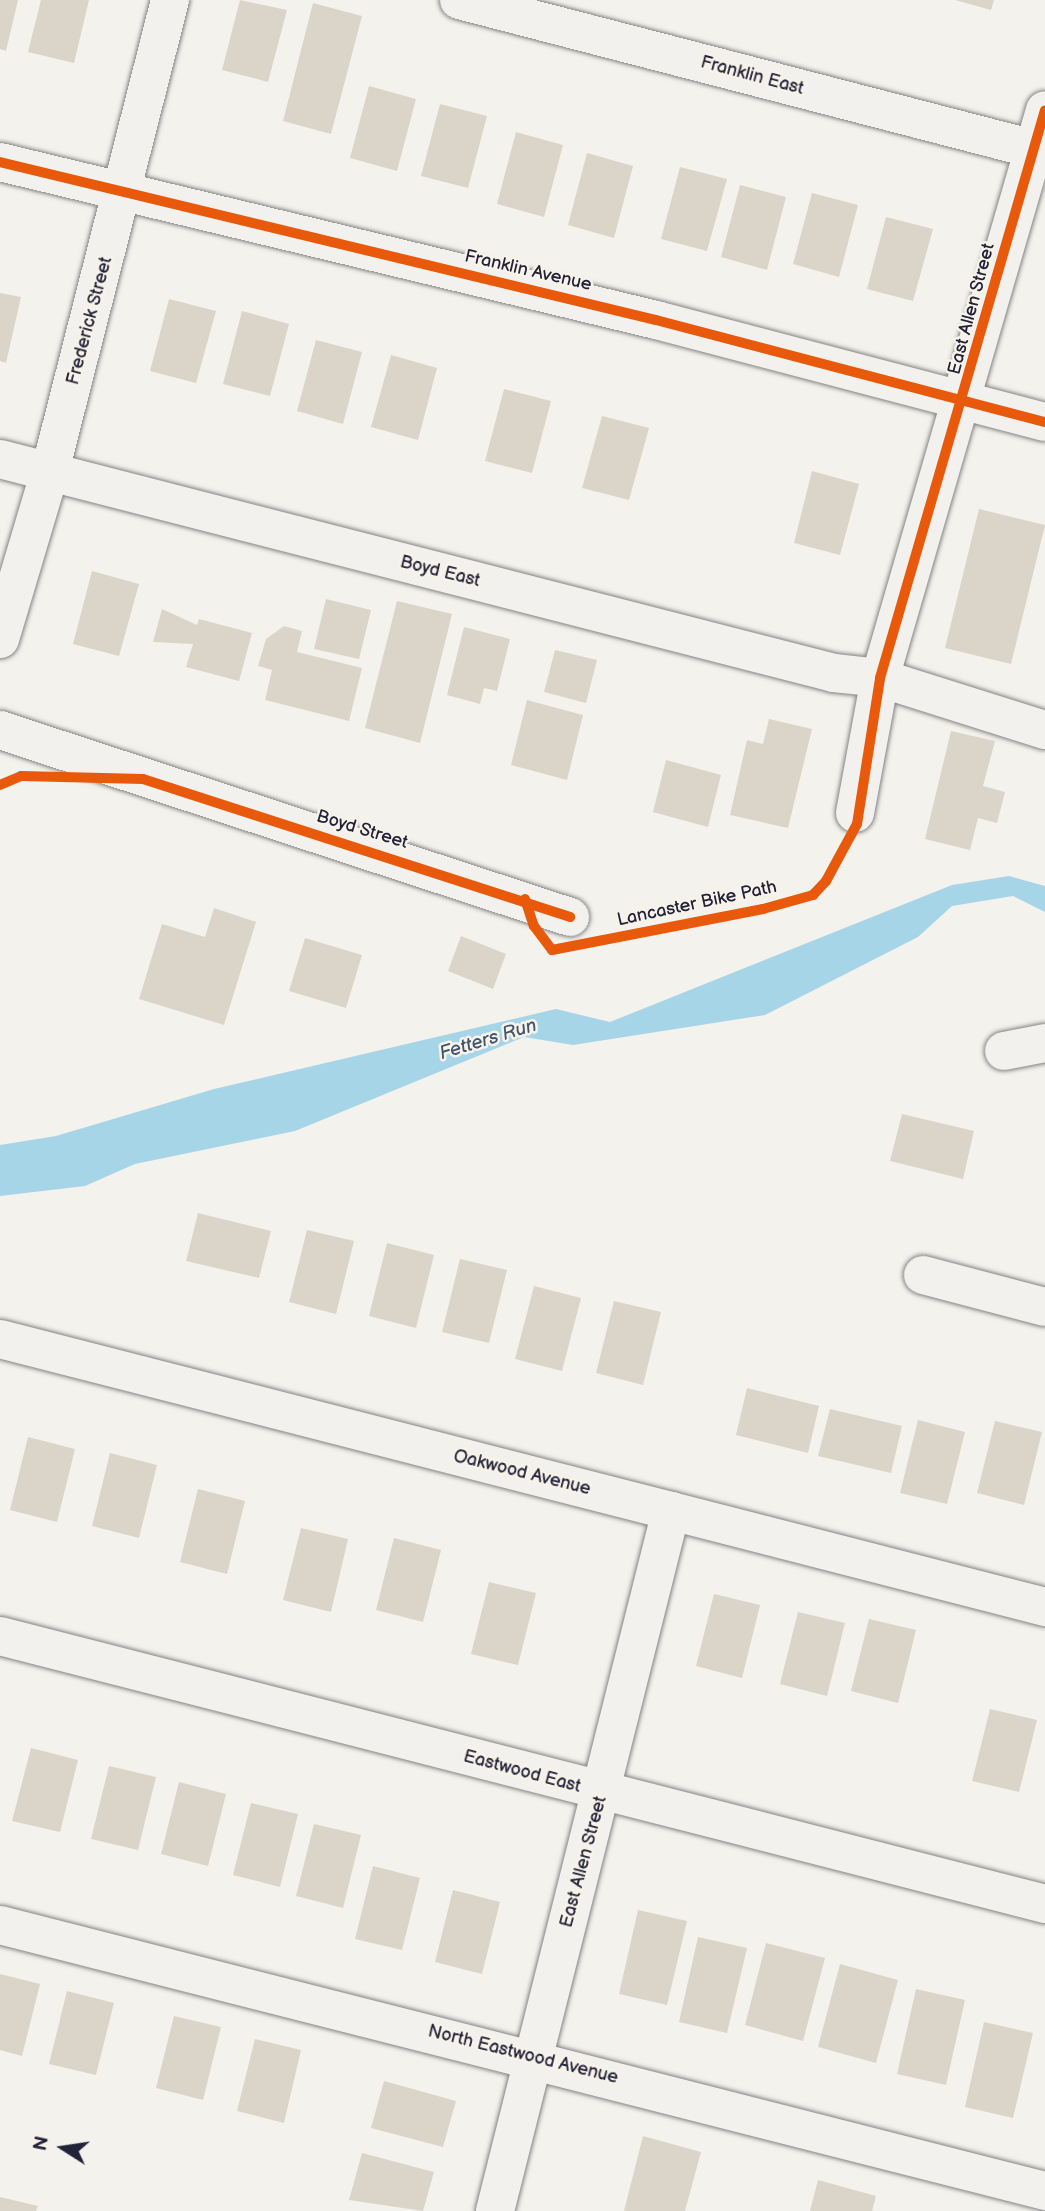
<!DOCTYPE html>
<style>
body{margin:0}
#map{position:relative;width:1045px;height:2211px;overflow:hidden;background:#f4f2ec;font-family:"Balsamiq Sans",sans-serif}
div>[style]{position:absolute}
.water>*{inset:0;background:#a6d5e8}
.building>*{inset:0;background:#dbd5c9}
.roads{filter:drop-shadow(0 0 2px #858486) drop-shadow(0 0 2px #858486)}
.minor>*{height:38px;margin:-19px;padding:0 19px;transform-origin:19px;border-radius:19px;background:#f2f1ed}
.cycleway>*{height:10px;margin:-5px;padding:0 5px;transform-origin:5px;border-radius:5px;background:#e8590c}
span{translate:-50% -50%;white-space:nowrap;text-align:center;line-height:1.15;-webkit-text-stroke:5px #f7f3e8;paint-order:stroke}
.street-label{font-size:18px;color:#22223b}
.water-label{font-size:19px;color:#40546e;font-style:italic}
.north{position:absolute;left:28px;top:2113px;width:70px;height:70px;-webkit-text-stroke:5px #f7f3e8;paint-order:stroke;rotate:282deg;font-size:19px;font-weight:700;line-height:28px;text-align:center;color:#22223b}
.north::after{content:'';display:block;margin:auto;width:24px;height:32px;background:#22223b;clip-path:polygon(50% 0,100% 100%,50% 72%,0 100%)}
</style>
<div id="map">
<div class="water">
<div style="clip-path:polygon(1009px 876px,1045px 886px,1045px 912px,1013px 896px,952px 906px,918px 937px,765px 1015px,573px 1045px,524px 1037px,295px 1131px,135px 1164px,85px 1186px,0 1196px,0 1145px,56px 1136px,214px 1089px,556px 1009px,610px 1022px,952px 885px)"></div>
</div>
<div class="building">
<div style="clip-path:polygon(0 0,18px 0,6px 51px,0 49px)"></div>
<div style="clip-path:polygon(41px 0,89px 0,74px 63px,28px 52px)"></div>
<div style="clip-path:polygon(240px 0,287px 10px,268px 82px,222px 70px)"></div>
<div style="clip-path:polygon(955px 0,994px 0,991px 10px)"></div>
<div style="clip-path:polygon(313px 3px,362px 16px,331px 134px,283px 121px)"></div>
<div style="clip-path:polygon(369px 86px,416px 99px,397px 171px,350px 158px)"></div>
<div style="clip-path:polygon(440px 104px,487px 116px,468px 188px,421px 176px)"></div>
<div style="clip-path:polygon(516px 132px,563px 145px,544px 217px,497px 204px)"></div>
<div style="clip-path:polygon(587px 153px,633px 166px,614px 238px,568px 225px)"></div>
<div style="clip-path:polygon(680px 167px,727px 179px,707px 251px,661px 239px)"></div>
<div style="clip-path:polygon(740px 185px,786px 197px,767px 270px,721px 257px)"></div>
<div style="clip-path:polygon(812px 193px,858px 205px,839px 277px,793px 264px)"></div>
<div style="clip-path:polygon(886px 217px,933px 229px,913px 301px,867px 289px)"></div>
<div style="clip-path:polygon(0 293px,21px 297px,6px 363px,0 361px)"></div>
<div style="clip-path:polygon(169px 299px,216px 311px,196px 383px,150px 371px)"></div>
<div style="clip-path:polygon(242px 311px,289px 324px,270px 396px,223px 384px)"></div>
<div style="clip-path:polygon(316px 340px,362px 352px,343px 424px,297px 411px)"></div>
<div style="clip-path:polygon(391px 355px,437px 368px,418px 440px,371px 427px)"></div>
<div style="clip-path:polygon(504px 389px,551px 401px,532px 473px,485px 461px)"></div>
<div style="clip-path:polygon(602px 416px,649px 428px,629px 500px,582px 488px)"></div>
<div style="clip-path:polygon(812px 471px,859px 484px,840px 555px,794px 543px)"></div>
<div style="clip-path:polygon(979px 509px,1045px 525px,1011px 664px,945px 648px)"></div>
<div style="clip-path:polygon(92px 571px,139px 584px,119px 656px,73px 644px)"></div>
<div style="clip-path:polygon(326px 599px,371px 610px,359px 659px,314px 649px)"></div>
<div style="clip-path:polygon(397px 601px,452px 614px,420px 743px,365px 728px)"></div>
<div style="clip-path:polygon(162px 609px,197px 625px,199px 619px,252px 633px,239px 681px,186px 667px,193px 644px,153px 642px)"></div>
<div style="clip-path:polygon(284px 626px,302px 631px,297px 652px,362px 668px,349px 721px,265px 700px,272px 670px,258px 666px,266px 639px)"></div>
<div style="clip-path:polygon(464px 627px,510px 639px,497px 691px,484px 688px,480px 704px,447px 695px)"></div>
<div style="clip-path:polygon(555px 650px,597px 660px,586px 703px,544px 692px)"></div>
<div style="clip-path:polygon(527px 700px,583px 715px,567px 780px,511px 765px)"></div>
<div style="clip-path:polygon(769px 719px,812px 729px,788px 828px,730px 815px,747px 740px,763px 744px)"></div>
<div style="clip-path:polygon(951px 731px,995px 741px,983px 786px,1005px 792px,997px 823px,978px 818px,970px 850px,925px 839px)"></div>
<div style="clip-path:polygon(666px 760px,721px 775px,708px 827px,653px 812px)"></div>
<div style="clip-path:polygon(214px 908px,256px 922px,224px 1025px,139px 999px,162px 924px,205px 937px)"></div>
<div style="clip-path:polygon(461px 936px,506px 954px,493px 989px,448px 971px)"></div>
<div style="clip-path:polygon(305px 938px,362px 955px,346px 1008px,289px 991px)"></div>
<div style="clip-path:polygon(902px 1114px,974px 1131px,963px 1179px,890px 1161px)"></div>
<div style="clip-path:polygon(198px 1213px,271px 1231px,259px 1278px,186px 1261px)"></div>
<div style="clip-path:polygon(307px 1230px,354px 1241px,336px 1314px,289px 1302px)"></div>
<div style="clip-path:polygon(387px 1243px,434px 1255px,416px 1328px,369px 1316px)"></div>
<div style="clip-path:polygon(460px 1259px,507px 1270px,489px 1343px,442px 1332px)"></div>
<div style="clip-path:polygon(534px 1286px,581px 1298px,562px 1371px,515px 1359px)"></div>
<div style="clip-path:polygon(614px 1301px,661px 1312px,643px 1385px,596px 1373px)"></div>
<div style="clip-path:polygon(747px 1388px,819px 1406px,808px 1453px,736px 1435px)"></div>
<div style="clip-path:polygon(830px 1409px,902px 1426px,891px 1473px,818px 1456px)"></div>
<div style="clip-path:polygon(918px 1420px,965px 1432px,947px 1504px,900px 1493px)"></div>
<div style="clip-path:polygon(995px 1421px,1042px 1432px,1024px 1505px,977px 1493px)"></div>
<div style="clip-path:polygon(28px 1437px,75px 1449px,57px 1522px,10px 1510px)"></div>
<div style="clip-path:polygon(110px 1453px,157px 1465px,139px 1538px,92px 1526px)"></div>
<div style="clip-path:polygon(198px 1489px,245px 1501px,227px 1574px,180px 1562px)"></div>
<div style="clip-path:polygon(301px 1528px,348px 1539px,331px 1612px,283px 1600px)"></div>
<div style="clip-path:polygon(394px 1538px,441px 1550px,423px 1622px,376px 1610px)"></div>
<div style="clip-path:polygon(489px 1582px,536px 1593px,518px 1665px,471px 1654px)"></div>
<div style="clip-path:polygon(714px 1594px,760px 1605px,742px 1678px,696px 1666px)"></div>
<div style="clip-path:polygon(798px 1612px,845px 1623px,827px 1696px,780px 1684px)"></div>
<div style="clip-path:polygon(869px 1619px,916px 1630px,898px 1703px,851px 1691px)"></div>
<div style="clip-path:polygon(990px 1709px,1037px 1720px,1019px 1792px,972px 1781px)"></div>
<div style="clip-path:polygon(31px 1748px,78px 1760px,60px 1832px,12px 1821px)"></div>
<div style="clip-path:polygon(109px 1766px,156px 1777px,138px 1850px,91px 1839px)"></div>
<div style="clip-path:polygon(179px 1782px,226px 1794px,208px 1866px,161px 1854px)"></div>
<div style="clip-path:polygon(251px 1803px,298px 1814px,280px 1887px,233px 1875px)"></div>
<div style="clip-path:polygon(314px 1824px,361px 1835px,343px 1908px,296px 1896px)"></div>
<div style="clip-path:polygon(373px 1866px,420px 1878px,402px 1950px,355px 1939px)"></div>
<div style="clip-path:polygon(453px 1890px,500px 1902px,482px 1974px,435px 1962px)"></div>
<div style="clip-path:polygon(638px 1910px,687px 1921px,667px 2005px,619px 1994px)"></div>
<div style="clip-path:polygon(698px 1937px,747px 1948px,727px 2033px,679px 2022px)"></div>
<div style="clip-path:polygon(766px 1943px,825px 1958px,803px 2041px,745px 2025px)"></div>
<div style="clip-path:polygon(840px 1964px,898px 1980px,876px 2063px,818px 2047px)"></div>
<div style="clip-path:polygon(0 1974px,40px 1984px,22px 2056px,0 2050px)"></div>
<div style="clip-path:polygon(916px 1989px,965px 2000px,946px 2085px,897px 2074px)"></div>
<div style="clip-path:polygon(67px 1991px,114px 2003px,96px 2075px,49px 2064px)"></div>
<div style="clip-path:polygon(174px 2016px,221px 2027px,203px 2100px,156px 2088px)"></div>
<div style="clip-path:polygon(984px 2022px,1033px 2033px,1013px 2118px,965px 2107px)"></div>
<div style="clip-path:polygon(255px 2039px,301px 2050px,284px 2123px,237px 2111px)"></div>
<div style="clip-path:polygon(384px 2081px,456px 2101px,443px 2147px,371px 2128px)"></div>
<div style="clip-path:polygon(643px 2136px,701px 2152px,685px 2211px,624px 2211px)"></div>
<div style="clip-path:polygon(362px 2153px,434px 2172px,423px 2211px,349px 2200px)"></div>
<div style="clip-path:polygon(818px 2180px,876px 2196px,872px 2211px,810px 2211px)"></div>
<div style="clip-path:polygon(0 2197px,38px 2206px,36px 2211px,0 2211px)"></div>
</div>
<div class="roads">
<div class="minor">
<div style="left:459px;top:0;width:605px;rotate:14.54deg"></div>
<div style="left:0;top:162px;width:675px;rotate:13.54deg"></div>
<div style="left:656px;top:320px;width:402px;rotate:14.7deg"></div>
<div style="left:0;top:459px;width:861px;rotate:14.39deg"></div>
<div style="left:834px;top:673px;width:46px;rotate:6.2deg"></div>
<div style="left:880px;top:678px;width:173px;rotate:17.5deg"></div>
<div style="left:0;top:639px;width:175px;rotate:-73.4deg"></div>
<div style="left:50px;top:471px;width:486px;rotate:-75.7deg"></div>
<div style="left:0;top:730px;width:600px;rotate:18.16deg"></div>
<div style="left:855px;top:813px;width:137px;rotate:-79.5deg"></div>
<div style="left:880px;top:678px;width:591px;rotate:-73.8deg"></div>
<div style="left:1004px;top:1051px;width:42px;rotate:-11deg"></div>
<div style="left:923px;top:1275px;width:126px;rotate:14.7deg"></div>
<div style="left:0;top:1339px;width:1079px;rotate:14.38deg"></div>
<div style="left:0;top:1636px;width:1079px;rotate:14.38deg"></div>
<div style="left:0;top:1925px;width:1078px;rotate:14.28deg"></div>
<div style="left:495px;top:2211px;width:722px;rotate:-75.89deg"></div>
</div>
</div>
<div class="cycleway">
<div style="left:0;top:162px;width:675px;rotate:13.54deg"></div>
<div style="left:656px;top:320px;width:402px;rotate:14.7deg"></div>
<div style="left:0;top:785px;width:23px;rotate:-23deg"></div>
<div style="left:21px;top:776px;width:122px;rotate:1.4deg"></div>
<div style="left:143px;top:779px;width:449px;rotate:17.9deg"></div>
<div style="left:525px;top:899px;width:28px;rotate:72deg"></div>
<div style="left:534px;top:926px;width:30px;rotate:53deg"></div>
<div style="left:552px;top:950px;width:215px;rotate:-11deg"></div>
<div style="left:763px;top:909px;width:52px;rotate:-15.6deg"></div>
<div style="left:813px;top:895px;width:19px;rotate:-47deg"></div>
<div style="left:826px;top:881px;width:65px;rotate:-61.5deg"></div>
<div style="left:857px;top:824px;width:148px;rotate:-81deg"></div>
<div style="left:880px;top:678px;width:591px;rotate:-73.8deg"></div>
</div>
<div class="street-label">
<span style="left:752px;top:76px;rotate:15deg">Franklin East</span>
<span style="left:528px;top:271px;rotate:13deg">Franklin Avenue</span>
<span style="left:972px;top:309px;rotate:-75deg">East Allen Street</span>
<span style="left:90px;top:321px;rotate:-75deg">Frederick Street</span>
<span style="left:440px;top:572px;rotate:14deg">Boyd East</span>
<span style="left:362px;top:830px;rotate:17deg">Boyd Street</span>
<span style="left:697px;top:904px;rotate:-12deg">Lancaster Bike Path</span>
<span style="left:522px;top:1473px;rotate:14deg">Oakwood Avenue</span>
<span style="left:522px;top:1772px;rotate:15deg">Eastwood East</span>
<span style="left:584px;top:1862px;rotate:-75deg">East Allen Street</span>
<span style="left:523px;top:2055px;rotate:14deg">North Eastwood Avenue</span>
</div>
<div class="water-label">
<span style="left:488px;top:1040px;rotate:-17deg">Fetters Run</span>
</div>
<div class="north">N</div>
</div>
